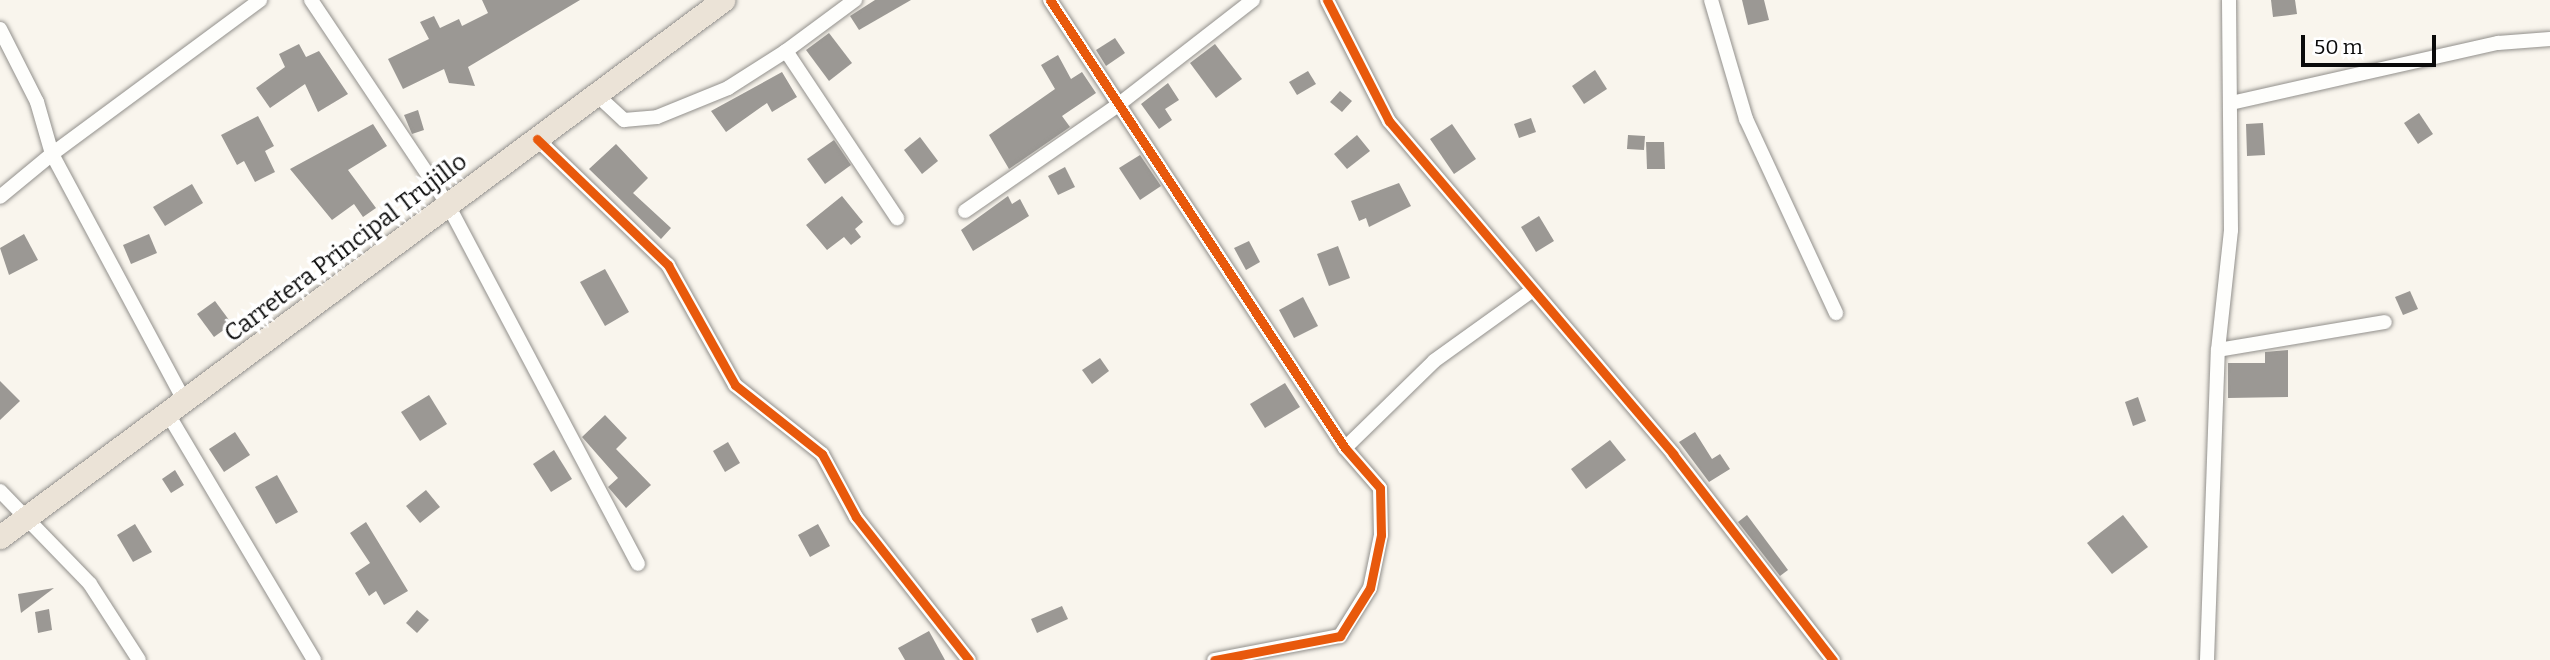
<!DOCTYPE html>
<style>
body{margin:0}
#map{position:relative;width:2550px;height:660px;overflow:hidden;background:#f9f5ed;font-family:Bitter,serif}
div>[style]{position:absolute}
.building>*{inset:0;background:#9b9894}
.roads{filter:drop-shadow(0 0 2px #92908c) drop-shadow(0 0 2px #92908c)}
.street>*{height:14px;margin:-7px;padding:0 7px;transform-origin:7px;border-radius:7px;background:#fefefc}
.primary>*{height:23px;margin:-11.5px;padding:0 11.5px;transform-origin:11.5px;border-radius:11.5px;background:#ebe3d7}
.cycleway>*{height:9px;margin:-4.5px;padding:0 4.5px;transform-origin:4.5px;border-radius:4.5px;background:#e8590c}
span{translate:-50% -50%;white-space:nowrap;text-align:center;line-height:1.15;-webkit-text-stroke:7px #fff;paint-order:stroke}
.street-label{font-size:24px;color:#0a0a0a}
.scale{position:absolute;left:2301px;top:35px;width:135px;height:32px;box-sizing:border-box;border:4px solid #0a0a0a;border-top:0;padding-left:9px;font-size:21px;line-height:24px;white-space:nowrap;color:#0a0a0a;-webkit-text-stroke:5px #fff;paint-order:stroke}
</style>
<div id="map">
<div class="building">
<div style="clip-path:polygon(482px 0,580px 0,468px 67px,475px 86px,449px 83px,444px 69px,403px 89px,388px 59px,429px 39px,420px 22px,434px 16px,440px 28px,459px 19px,462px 26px,488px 13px)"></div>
<div style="clip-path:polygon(875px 0,911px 0,859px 30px,850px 16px)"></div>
<div style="clip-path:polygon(1742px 0,1764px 0,1769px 20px,1748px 25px)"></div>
<div style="clip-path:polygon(2271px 0,2295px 0,2297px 14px,2273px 17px)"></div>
<div style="clip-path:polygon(829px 33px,852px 63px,829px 81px,806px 50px)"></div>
<div style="clip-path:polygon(1115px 38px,1125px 53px,1106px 66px,1096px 50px)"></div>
<div style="clip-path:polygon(299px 44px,306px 57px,319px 51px,348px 94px,318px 112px,305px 84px,270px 108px,256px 88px,285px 67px,279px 54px)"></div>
<div style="clip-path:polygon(1215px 44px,1242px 79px,1216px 98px,1190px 63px)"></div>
<div style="clip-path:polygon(1058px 55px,1071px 79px,1082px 72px,1096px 93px,1062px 116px,1070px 127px,1009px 169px,989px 135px,1055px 89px,1041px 65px)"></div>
<div style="clip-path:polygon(1595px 70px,1607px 89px,1584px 104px,1572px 86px)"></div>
<div style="clip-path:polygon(1308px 71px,1316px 84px,1297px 95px,1289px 82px)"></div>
<div style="clip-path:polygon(782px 72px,797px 97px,772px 112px,767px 103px,726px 132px,711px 111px)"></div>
<div style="clip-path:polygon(1168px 83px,1179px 100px,1165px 109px,1172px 120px,1159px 129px,1141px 104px)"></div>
<div style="clip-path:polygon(1340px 91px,1352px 101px,1342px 112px,1330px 102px)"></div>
<div style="clip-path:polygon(418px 110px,424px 130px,412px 134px,404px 115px)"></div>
<div style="clip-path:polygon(2419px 113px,2433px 134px,2418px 144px,2404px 123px)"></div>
<div style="clip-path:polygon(258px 116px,274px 146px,265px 151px,275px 172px,255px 182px,244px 161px,237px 165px,221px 135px)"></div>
<div style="clip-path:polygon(1531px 118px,1536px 132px,1519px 138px,1514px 124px)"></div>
<div style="clip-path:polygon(2263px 123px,2265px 155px,2247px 156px,2246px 124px)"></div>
<div style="clip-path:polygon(373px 124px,387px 146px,348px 170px,376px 208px,363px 217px,354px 204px,332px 220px,290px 169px)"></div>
<div style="clip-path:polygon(1452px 124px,1476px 159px,1454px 174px,1430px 139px)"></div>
<div style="clip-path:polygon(1357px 135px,1370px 151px,1347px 169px,1334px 154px)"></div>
<div style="clip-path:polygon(1628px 135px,1645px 136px,1644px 150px,1627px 149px)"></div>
<div style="clip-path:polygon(920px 137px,938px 161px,922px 174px,904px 150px)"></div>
<div style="clip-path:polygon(834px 140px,851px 165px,825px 184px,807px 159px)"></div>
<div style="clip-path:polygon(1646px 142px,1664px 142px,1665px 169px,1647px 169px)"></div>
<div style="clip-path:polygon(616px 144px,648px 178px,633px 193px,671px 228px,661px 239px,589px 169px)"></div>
<div style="clip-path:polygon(1140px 155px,1161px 186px,1140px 200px,1119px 168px)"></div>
<div style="clip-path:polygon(1065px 167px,1075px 187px,1058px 195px,1048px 176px)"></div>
<div style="clip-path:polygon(1399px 183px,1411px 206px,1369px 227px,1366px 218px,1359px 221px,1351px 201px)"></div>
<div style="clip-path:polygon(192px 184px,203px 203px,165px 226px,153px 207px)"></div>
<div style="clip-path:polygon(842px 196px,863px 222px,855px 229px,861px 237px,851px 245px,844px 237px,827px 250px,806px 225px)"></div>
<div style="clip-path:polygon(1008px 196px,1012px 204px,1020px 199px,1029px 216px,973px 251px,961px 230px)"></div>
<div style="clip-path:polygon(1539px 216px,1554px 241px,1536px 252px,1521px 227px)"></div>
<div style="clip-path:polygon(24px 234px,38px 260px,9px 275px,0 248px)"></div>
<div style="clip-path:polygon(149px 234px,157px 253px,131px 264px,123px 245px)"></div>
<div style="clip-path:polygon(1249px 241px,1260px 262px,1246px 270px,1234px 248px)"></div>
<div style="clip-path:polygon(1338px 246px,1350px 278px,1329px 286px,1317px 254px)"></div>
<div style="clip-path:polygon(605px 269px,629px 312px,605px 326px,580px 282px)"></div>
<div style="clip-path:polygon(2410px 291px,2418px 309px,2403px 315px,2395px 297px)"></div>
<div style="clip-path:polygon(1303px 297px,1318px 326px,1294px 338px,1279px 310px)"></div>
<div style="clip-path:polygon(215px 301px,232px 324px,214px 337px,197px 314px)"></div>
<div style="clip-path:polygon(2288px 350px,2288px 397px,2228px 398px,2228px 363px,2265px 363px,2265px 352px)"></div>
<div style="clip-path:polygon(1100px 358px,1109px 371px,1092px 384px,1082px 370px)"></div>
<div style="clip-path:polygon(0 381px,20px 401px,0 420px)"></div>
<div style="clip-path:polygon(1285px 383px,1300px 407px,1265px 428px,1250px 404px)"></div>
<div style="clip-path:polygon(429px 395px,447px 424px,420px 441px,401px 412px)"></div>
<div style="clip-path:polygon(2138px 397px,2146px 421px,2133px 426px,2125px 402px)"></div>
<div style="clip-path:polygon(605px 415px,627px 438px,616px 449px,651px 485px,626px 508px,608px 487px,618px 478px,582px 437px)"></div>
<div style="clip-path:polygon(235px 432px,250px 455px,224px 472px,209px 449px)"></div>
<div style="clip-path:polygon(1695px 432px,1712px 459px,1720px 454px,1730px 469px,1709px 482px,1679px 442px)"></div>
<div style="clip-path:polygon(1610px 440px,1626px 460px,1586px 489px,1571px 469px)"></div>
<div style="clip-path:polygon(728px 442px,740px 463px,725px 472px,713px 451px)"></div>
<div style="clip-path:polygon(554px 450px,572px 479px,551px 492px,533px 464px)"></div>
<div style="clip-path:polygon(175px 470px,184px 485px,171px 493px,162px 479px)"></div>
<div style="clip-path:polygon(277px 475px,298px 512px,276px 524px,255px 487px)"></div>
<div style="clip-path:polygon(426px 490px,440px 507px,420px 523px,406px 506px)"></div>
<div style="clip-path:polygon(1747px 515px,1788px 570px,1780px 576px,1738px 522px)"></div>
<div style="clip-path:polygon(2123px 515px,2148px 547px,2112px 574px,2087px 543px)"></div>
<div style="clip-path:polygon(366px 522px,408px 591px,384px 605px,376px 591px,369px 596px,355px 573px,370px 563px,350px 533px)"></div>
<div style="clip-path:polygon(135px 524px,152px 552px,133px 562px,117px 535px)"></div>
<div style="clip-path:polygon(818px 524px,830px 546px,810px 557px,798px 535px)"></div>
<div style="clip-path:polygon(54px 588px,21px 613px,18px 594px)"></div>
<div style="clip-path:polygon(1062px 606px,1068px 619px,1037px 633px,1031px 619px)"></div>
<div style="clip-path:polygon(49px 609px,52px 630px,38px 633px,35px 612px)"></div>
<div style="clip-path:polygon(417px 610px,429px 620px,417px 633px,406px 623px)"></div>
<div style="clip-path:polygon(929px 631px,945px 660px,905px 660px,898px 648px)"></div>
</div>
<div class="roads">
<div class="street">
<div style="left:311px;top:0;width:247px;rotate:56.2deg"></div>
<div style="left:448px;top:205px;width:406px;rotate:62.1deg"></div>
<div style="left:1050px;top:0;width:536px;rotate:56.64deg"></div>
<div style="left:1345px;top:448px;width:53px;rotate:48.8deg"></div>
<div style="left:1380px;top:488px;width:47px;rotate:88.8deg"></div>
<div style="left:1381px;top:535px;width:54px;rotate:101.7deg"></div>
<div style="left:1370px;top:588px;width:57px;rotate:122deg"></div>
<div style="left:1340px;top:636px;width:128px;rotate:169.2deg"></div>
<div style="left:1327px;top:0;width:136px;rotate:62.9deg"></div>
<div style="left:1389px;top:121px;width:438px;rotate:49.5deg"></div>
<div style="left:1673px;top:454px;width:261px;rotate:52.2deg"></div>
<div style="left:1711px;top:0;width:124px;rotate:73.6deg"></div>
<div style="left:1746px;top:119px;width:214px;rotate:65.1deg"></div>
<div style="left:0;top:29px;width:82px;rotate:63.1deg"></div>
<div style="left:37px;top:102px;width:54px;rotate:73.9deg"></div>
<div style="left:52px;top:154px;width:67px;rotate:140.4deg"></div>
<div style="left:786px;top:51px;width:86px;rotate:-36.5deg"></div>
<div style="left:597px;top:95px;width:37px;rotate:43deg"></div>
<div style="left:624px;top:120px;width:33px;rotate:-5deg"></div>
<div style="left:657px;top:117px;width:77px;rotate:-22.2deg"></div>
<div style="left:728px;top:88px;width:69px;rotate:-32.5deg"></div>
<div style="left:786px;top:51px;width:201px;rotate:56.4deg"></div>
<div style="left:2231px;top:103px;width:274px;rotate:-12.7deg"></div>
<div style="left:2498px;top:43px;width:52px;rotate:-4.4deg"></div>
<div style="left:537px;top:139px;width:182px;rotate:43.9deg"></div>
<div style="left:668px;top:265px;width:137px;rotate:60.8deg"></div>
<div style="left:735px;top:385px;width:111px;rotate:38.4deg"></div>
<div style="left:822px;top:454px;width:72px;rotate:61.6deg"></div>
<div style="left:856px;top:517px;width:182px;rotate:51.7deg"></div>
<div style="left:965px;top:211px;width:186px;rotate:-34.7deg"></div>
<div style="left:1118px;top:105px;width:171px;rotate:-37.9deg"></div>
<div style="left:2218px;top:350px;width:169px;rotate:-9.5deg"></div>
<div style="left:185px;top:402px;width:281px;rotate:-118.2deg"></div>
<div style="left:52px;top:154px;width:259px;rotate:-36.5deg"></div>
<div style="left:168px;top:414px;width:286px;rotate:59.3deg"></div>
<div style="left:1345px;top:448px;width:124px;rotate:-44.3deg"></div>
<div style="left:1434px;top:361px;width:118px;rotate:-35.7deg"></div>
<div style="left:0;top:491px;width:129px;rotate:45.9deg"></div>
<div style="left:90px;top:584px;width:90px;rotate:57.2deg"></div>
<div style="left:2207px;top:660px;width:310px;rotate:-88deg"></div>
<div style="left:2218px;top:350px;width:121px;rotate:-83.8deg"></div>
<div style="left:2231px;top:230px;width:230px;rotate:-90.5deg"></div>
</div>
<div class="primary">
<div style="left:0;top:537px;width:901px;rotate:-36.6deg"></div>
</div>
</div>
<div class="cycleway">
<div style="left:1050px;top:0;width:536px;rotate:56.64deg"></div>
<div style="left:1345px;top:448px;width:53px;rotate:48.8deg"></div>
<div style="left:1380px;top:488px;width:47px;rotate:88.8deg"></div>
<div style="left:1381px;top:535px;width:54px;rotate:101.7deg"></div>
<div style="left:1370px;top:588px;width:57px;rotate:122deg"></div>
<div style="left:1340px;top:636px;width:128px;rotate:169.2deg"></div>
<div style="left:1327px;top:0;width:136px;rotate:62.9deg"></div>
<div style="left:1389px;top:121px;width:438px;rotate:49.5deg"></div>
<div style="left:1673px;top:454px;width:261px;rotate:52.2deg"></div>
<div style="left:537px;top:139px;width:182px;rotate:43.9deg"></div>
<div style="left:668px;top:265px;width:137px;rotate:60.8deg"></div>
<div style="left:735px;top:385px;width:111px;rotate:38.4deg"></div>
<div style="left:822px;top:454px;width:72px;rotate:61.6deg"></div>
<div style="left:856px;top:517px;width:182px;rotate:51.7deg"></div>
</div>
<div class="street-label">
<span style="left:346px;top:248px;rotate:-37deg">Carretera Principal Trujillo</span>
</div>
<div class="scale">50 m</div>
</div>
